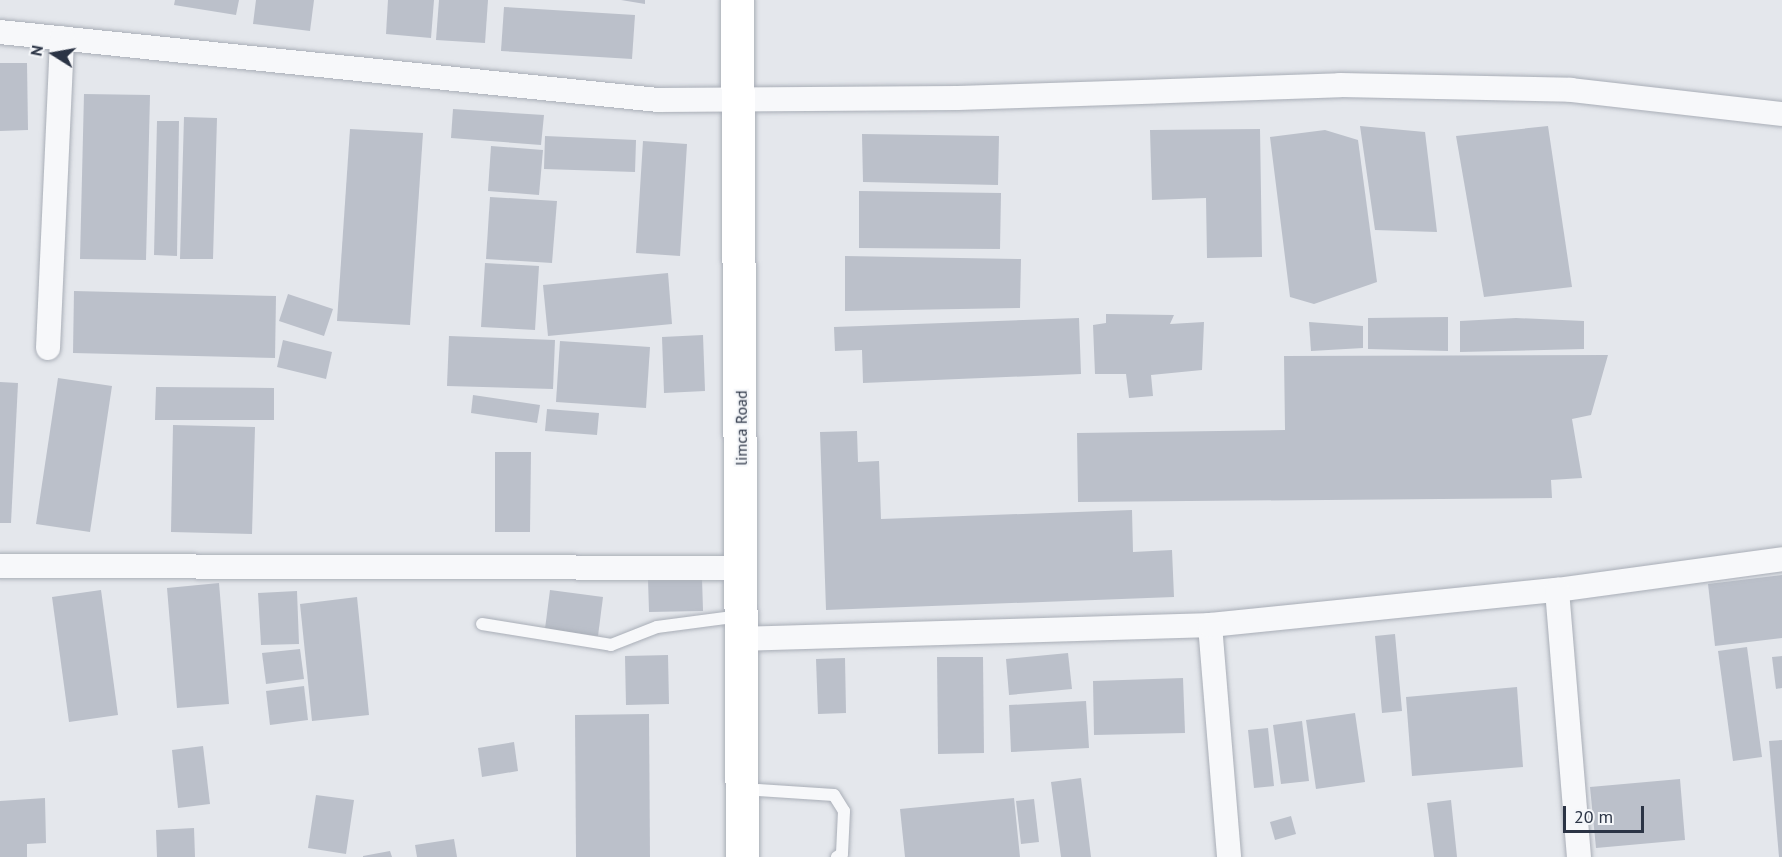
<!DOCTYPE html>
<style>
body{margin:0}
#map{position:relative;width:1782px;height:857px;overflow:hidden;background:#e4e7ec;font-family:"PT Sans",sans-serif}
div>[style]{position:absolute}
.building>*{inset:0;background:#bbc0ca}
.roads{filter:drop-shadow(0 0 2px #a9aeb7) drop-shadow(0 0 2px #a9aeb7)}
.service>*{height:12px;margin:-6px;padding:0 6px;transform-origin:6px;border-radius:6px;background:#f7f8fa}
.minor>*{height:24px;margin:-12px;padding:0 12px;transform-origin:12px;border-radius:12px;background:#f7f8fa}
.primary>*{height:33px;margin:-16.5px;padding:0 16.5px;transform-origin:16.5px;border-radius:16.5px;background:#fff}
span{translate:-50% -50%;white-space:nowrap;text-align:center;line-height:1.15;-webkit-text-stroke:4.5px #f4f6f9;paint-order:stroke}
.street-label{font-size:16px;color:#2b3445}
.north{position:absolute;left:24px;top:24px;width:60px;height:60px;-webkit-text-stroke:4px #f4f6f9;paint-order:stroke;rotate:281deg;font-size:16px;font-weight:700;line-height:24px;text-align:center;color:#2b3445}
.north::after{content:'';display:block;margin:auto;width:21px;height:27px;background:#2b3445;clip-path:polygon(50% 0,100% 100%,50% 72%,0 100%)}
.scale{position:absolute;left:1563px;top:806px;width:81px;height:27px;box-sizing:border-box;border:3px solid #2b3445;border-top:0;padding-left:8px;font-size:18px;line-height:21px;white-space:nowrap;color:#2b3445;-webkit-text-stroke:4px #f4f6f9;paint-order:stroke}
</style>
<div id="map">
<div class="building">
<div style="clip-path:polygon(175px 0,239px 0,236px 15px,174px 5px)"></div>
<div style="clip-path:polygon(256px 0,314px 0,310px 31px,253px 24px)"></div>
<div style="clip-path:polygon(388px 0,434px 0,431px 38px,386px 34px)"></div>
<div style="clip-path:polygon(439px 0,488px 0,485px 43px,436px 40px)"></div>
<div style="clip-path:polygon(621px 0,645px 0,645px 4px)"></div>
<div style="clip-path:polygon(504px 7px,635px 15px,632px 59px,501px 51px)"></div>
<div style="clip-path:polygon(0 63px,27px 63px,28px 130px,0 131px)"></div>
<div style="clip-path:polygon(84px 94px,150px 95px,146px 260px,80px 259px)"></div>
<div style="clip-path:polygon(453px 109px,544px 115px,541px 145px,451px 138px)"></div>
<div style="clip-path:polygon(184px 117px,217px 118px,213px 259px,180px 259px)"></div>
<div style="clip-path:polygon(157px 121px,179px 121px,177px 256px,154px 255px)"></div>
<div style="clip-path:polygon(1360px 126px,1425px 132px,1437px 232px,1375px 230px)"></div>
<div style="clip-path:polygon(1548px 126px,1572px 287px,1484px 297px,1456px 136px)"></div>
<div style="clip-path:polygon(350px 129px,423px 133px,410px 325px,337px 321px)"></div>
<div style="clip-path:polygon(1260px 129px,1262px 257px,1207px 258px,1206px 198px,1152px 200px,1150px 130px)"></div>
<div style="clip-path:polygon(1325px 130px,1358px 140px,1377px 282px,1314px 304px,1290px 297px,1270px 137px)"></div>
<div style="clip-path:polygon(862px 134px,999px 136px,998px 185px,863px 182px)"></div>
<div style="clip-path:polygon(545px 136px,636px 140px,635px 172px,544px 169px)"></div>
<div style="clip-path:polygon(643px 141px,687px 144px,680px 256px,636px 253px)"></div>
<div style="clip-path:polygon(491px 146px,543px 150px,539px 195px,488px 191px)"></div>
<div style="clip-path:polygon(859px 191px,1001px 193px,1000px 249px,859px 248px)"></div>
<div style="clip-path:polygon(490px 197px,557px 201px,552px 263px,486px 259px)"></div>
<div style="clip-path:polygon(845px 256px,1021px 259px,1020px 308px,845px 311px)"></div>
<div style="clip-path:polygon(485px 263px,539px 266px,535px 330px,481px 327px)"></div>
<div style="clip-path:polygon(668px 273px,672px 324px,548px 336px,543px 285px)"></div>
<div style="clip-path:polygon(74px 291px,276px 296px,275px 358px,73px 353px)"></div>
<div style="clip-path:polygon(288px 294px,333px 309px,324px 336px,279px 321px)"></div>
<div style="clip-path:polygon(1106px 314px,1174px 315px,1170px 324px,1204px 322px,1202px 370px,1151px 375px,1153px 396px,1129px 398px,1126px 374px,1095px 374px,1093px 325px,1106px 323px)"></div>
<div style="clip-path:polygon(1448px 317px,1448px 351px,1368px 349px,1368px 318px)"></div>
<div style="clip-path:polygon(1079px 318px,1081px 374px,863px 383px,862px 350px,835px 351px,834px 327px)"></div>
<div style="clip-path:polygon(1516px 318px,1584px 321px,1584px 349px,1460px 352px,1460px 321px)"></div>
<div style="clip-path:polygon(1309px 322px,1363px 326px,1363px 348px,1311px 351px)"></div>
<div style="clip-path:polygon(703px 335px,705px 391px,664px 393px,662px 337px)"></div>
<div style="clip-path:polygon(449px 336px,555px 340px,553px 389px,447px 386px)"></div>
<div style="clip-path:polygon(283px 340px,332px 352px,326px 379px,277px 367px)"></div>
<div style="clip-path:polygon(560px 341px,650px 347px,646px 408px,556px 402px)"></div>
<div style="clip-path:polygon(1608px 355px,1591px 415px,1572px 419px,1582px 478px,1551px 480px,1552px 498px,1078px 502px,1077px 433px,1285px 430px,1284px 356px)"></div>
<div style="clip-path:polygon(58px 378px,112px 386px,90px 532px,36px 524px)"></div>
<div style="clip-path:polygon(0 382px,18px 383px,11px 523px,0 523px)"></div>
<div style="clip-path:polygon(156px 387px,274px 388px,274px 420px,155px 420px)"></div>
<div style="clip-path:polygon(473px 395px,540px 405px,537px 423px,471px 413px)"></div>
<div style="clip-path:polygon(547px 409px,599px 413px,597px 435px,545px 431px)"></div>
<div style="clip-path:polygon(173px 425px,255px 427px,252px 534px,171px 532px)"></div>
<div style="clip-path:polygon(857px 431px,858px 462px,879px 461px,881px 519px,1132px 510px,1133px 552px,1172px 550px,1174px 597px,826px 610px,820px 432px)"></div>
<div style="clip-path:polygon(495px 452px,531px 452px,530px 532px,495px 532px)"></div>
<div style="clip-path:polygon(1782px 575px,1782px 638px,1715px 646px,1708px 584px)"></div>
<div style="clip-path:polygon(702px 579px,703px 611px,649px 612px,648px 580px)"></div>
<div style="clip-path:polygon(219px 583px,229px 704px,177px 708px,167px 588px)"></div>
<div style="clip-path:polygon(101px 590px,118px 715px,69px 722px,52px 597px)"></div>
<div style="clip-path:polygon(550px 590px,603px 597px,598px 636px,545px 629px)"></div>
<div style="clip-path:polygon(297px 591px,299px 644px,261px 645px,258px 593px)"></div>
<div style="clip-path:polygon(357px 597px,369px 715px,312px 721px,300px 604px)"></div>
<div style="clip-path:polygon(1395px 634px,1402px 711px,1382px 713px,1375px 636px)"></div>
<div style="clip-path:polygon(1747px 647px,1762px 757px,1733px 761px,1718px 651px)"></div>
<div style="clip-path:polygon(300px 649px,304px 679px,266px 684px,262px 653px)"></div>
<div style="clip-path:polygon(1068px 653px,1072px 689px,1009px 695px,1006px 659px)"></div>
<div style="clip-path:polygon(668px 655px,669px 704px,626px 705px,625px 656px)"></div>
<div style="clip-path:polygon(1782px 656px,1782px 688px,1776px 689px,1772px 657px)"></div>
<div style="clip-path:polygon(937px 657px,983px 657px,984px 753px,938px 754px)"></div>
<div style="clip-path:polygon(845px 658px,846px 713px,818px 714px,816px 659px)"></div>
<div style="clip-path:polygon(1183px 678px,1185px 733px,1094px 735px,1093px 681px)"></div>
<div style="clip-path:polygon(304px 686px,308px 720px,270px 725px,266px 691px)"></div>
<div style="clip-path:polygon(1517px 687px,1523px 767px,1412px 776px,1406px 697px)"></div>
<div style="clip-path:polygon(1086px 701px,1089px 748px,1011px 752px,1009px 705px)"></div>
<div style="clip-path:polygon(1355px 713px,1365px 782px,1316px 789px,1306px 720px)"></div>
<div style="clip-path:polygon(649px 714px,650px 857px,576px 857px,575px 715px)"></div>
<div style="clip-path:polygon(1302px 721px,1309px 781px,1281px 784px,1273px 725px)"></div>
<div style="clip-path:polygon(1268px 728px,1274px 786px,1254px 788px,1248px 730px)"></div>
<div style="clip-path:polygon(1782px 740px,1782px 857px,1779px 857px,1769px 741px)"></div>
<div style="clip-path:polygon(514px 742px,518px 771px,482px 777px,478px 748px)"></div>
<div style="clip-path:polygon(203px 746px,210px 804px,178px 808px,172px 750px)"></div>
<div style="clip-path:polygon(1081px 778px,1091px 857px,1061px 857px,1051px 782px)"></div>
<div style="clip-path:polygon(1680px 779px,1685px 840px,1596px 848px,1590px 787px)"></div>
<div style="clip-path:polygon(316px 795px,354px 800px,346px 854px,308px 848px)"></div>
<div style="clip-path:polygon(45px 798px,46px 843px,27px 844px,27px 857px,0 857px,0 801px)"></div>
<div style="clip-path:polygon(1014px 798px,1020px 857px,905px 857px,900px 809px)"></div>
<div style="clip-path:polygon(1034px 799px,1039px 842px,1021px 844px,1016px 801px)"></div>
<div style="clip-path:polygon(1451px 800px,1457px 857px,1434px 857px,1427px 803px)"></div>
<div style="clip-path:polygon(1291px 816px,1296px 834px,1275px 840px,1270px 822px)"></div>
<div style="clip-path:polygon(194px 828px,195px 857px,157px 857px,156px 830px)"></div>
<div style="clip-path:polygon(454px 839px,457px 857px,417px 857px,415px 845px)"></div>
<div style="clip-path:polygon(390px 851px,392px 857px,363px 857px,363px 856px)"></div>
</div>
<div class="roads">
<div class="service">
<div style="left:482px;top:624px;width:131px;rotate:9.2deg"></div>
<div style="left:611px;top:645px;width:49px;rotate:-21.4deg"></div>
<div style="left:657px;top:627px;width:84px;rotate:-7.5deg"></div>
<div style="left:743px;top:789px;width:91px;rotate:3.8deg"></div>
<div style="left:834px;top:795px;width:19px;rotate:58deg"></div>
<div style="left:844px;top:811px;width:43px;rotate:92.7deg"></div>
<div style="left:842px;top:854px;width:6px;rotate:149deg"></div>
</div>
<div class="minor">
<div style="left:0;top:32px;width:662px;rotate:5.9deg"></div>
<div style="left:658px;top:100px;width:300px;rotate:-0.4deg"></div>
<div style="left:958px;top:98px;width:382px;rotate:-1.9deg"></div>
<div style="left:1340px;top:85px;width:231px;rotate:1.2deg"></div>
<div style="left:1571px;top:90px;width:212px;rotate:6.5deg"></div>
<div style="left:48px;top:348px;width:310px;rotate:-87.4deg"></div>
<div style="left:0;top:566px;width:742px;rotate:0.15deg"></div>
<div style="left:1557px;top:590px;width:227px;rotate:-7.8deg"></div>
<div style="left:1210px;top:625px;width:233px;rotate:85.3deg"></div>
<div style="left:741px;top:639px;width:469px;rotate:-1.7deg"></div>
<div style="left:1210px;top:625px;width:349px;rotate:-5.8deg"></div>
<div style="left:1557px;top:590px;width:268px;rotate:85.3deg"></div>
</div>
<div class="primary">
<div style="left:737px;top:0;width:857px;rotate:89.67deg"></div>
</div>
</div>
<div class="street-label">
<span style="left:741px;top:428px;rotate:-90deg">limca Road</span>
</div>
<div class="north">N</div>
<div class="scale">20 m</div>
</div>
